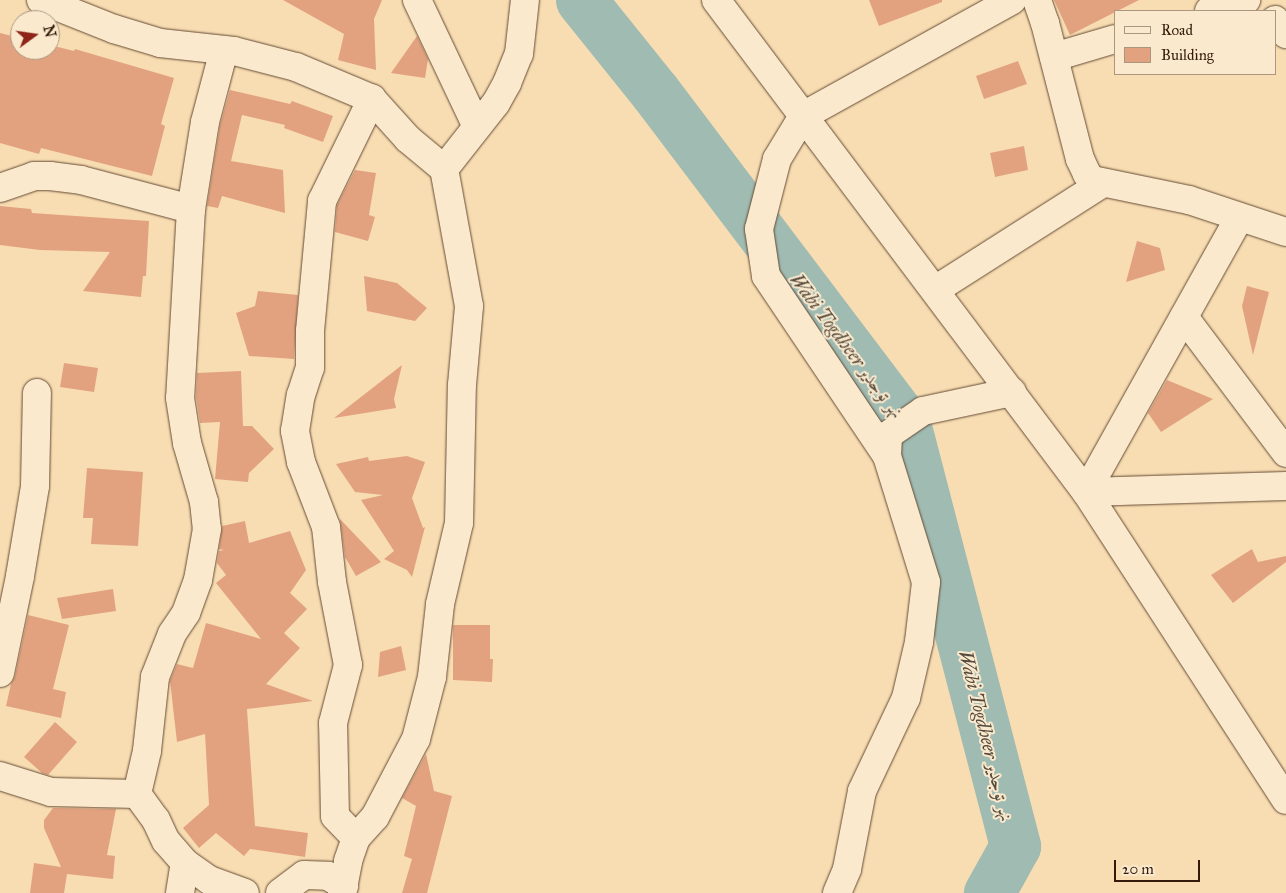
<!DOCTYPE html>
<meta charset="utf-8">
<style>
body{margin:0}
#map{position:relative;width:1286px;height:893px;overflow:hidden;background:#f8ddb2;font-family:"IM FELL Great Primer",Amiri,serif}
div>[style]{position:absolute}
.river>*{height:51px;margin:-25.5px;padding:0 25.5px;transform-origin:25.5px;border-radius:25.5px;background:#9fbbb2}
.building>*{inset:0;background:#e2a280}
.roads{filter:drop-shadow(0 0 1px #654b35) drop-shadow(0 0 1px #654b35)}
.minor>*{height:28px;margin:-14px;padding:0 14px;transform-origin:14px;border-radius:14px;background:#fae9cd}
span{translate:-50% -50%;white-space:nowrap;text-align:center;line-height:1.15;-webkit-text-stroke:4px #fae9cd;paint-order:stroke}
.water-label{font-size:19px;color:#544a3d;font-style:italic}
.legend{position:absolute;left:1114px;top:10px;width:162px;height:65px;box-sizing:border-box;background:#fae9cd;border:1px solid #ab967f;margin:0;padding:6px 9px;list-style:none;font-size:15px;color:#341a0b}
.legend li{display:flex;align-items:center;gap:10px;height:25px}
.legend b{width:25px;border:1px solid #ab967f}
.north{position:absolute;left:10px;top:10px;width:50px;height:50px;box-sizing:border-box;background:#fae9cd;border:1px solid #ab967f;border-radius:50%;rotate:76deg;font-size:14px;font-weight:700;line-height:20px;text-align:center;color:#341a0b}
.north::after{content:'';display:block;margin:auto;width:18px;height:22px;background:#8f2418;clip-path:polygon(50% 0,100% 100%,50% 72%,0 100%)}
.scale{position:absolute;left:1114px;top:860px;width:86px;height:22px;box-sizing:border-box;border:2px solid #341a0b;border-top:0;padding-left:6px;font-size:15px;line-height:18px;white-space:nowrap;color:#341a0b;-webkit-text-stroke:4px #fae9cd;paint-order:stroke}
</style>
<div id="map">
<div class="river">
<div style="left:581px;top:0;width:118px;rotate:51.2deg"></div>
<div style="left:655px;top:92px;width:415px;rotate:52.9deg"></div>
<div style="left:905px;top:423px;width:437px;rotate:75.4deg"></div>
<div style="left:1015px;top:846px;width:54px;rotate:119deg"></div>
</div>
<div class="building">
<div style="clip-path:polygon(283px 0,382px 0,374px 19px,376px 70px,338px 60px,344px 34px)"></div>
<div style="clip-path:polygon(869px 0,942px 0,942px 2px,879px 26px)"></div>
<div style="clip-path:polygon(1054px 0,1139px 0,1070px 35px)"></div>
<div style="clip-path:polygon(0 33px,20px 38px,20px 50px,50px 50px,50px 45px,74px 51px,75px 49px,174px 78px,161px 124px,165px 126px,152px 176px,41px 148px,39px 154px,0 143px)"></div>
<div style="clip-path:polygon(417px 36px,428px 59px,425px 78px,391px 73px)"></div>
<div style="clip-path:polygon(1018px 61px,1027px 84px,984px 99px,976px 76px)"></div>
<div style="clip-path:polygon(230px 90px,290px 104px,292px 101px,333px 116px,323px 142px,284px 128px,285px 125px,242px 115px,231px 161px,283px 170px,285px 213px,222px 196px,218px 208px,207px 206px,220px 125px)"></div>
<div style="clip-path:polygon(1024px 146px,1028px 170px,995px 177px,990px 153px)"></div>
<div style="clip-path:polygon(355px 170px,376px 173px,369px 215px,375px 217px,368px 241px,335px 232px,337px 205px)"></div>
<div style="clip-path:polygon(0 206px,31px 209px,32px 213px,149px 221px,146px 276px,143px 276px,141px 297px,83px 291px,110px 252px,40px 250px,0 245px)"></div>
<div style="clip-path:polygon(1137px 241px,1160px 248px,1165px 270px,1126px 282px)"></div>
<div style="clip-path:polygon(364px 276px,397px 283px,427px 308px,415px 321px,367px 311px)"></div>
<div style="clip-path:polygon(1247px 286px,1269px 292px,1253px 355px,1242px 306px)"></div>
<div style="clip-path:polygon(258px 291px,298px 295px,294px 359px,249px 356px,236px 313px,255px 306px)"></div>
<div style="clip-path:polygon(64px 363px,98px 368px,94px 392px,60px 387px)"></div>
<div style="clip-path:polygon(402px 365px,394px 399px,396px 408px,334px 418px)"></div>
<div style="clip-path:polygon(241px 371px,243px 426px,252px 426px,274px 449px,249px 473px,248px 482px,215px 479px,220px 422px,200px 423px,196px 397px,197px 373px)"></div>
<div style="clip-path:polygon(1167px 380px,1213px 399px,1161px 432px,1148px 413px)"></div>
<div style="clip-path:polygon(407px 456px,425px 462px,412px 498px,423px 528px,425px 527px,412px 577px,407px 570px,384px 559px,394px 551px,361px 500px,383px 495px,355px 492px,336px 464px,368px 457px,369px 461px)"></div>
<div style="clip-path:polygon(87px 468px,143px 472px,138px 546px,91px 544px,93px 518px,83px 518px)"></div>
<div style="clip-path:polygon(340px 519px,381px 562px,356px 576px,345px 557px)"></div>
<div style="clip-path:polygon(245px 521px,249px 543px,290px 531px,306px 570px,290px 593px,307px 609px,284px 633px,300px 648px,266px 684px,313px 701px,247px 709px,255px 826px,308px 833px,305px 857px,250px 849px,244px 856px,216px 833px,199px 848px,183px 828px,209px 805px,205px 734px,177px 742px,170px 681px,177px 664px,193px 668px,206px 623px,261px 639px,216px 583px,226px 575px,217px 563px,219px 551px,224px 550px,219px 549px,222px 526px)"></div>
<div style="clip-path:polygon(1252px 549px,1258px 562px,1286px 556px,1286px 562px,1233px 603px,1211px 575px)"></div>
<div style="clip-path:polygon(113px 589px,116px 611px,62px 619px,57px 598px)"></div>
<div style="clip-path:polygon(28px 615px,69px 625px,53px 689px,66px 692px,61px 718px,6px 706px,11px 684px,15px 676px)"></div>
<div style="clip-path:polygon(453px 625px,490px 625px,490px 659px,493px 659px,492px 682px,453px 680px)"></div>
<div style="clip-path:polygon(401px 646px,406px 670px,378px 677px,380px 652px)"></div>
<div style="clip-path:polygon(55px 722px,77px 742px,48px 775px,42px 773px,24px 757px)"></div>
<div style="clip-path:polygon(426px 754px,434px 791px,452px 796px,427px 893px,402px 893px,412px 859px,404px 856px,416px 806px,402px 798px)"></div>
<div style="clip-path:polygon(53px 808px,116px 809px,107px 855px,115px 856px,113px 879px,67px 874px,64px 893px,30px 893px,34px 863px,61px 867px,44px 828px,44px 820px)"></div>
</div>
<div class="roads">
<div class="minor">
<div style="left:41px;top:0;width:79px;rotate:21.7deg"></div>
<div style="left:114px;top:29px;width:48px;rotate:16.9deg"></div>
<div style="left:160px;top:43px;width:74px;rotate:6.2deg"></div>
<div style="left:234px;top:51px;width:64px;rotate:14.5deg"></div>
<div style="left:296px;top:67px;width:82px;rotate:22.8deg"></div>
<div style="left:372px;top:99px;width:54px;rotate:48deg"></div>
<div style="left:408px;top:139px;width:47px;rotate:39.8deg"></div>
<div style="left:417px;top:0;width:140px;rotate:64.7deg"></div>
<div style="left:716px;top:0;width:616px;rotate:53.06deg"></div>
<div style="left:1086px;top:492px;width:314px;rotate:-60.8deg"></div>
<div style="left:1037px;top:0;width:24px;rotate:71deg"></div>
<div style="left:1045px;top:23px;width:140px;rotate:75.6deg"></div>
<div style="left:1080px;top:159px;width:17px;rotate:65deg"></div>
<div style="left:1087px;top:174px;width:8px;rotate:50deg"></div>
<div style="left:1092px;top:180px;width:99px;rotate:11.7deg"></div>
<div style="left:1189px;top:200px;width:102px;rotate:18.3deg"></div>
<div style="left:1209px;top:11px;width:39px;rotate:-17deg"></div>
<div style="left:1275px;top:20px;width:18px;rotate:52deg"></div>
<div style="left:224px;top:50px;width:74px;rotate:104.8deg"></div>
<div style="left:205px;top:122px;width:88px;rotate:99.1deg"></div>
<div style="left:191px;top:209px;width:189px;rotate:93.3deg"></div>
<div style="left:180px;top:398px;width:46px;rotate:81.2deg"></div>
<div style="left:187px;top:443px;width:61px;rotate:73.9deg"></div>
<div style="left:204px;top:502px;width:27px;rotate:84deg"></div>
<div style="left:207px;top:529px;width:52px;rotate:100deg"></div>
<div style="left:198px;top:580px;width:35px;rotate:110deg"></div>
<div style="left:186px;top:613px;width:25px;rotate:124deg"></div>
<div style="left:172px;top:634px;width:46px;rotate:111.6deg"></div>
<div style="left:155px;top:677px;width:74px;rotate:96.2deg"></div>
<div style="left:147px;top:751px;width:44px;rotate:103.1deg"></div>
<div style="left:137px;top:794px;width:32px;rotate:54deg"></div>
<div style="left:156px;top:820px;width:23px;rotate:65deg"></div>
<div style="left:166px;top:841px;width:29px;rotate:49deg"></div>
<div style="left:185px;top:863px;width:29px;rotate:35deg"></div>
<div style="left:209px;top:880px;width:38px;rotate:20deg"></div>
<div style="left:1054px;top:57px;width:64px;rotate:-16.4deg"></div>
<div style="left:444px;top:169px;width:84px;rotate:-51.8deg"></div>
<div style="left:496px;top:103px;width:23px;rotate:-61deg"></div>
<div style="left:507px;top:83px;width:31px;rotate:-68deg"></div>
<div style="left:519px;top:54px;width:54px;rotate:-83.7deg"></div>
<div style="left:0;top:188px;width:36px;rotate:-19deg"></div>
<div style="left:34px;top:176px;width:16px"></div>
<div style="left:50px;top:176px;width:31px;rotate:7deg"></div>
<div style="left:81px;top:180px;width:114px;rotate:14.8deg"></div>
<div style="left:935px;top:290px;width:199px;rotate:-32.5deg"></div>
<div style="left:1184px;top:317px;width:170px;rotate:53.1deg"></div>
<div style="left:887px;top:456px;width:217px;rotate:-123.9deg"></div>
<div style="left:766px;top:276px;width:48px;rotate:-98.5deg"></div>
<div style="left:759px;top:229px;width:72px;rotate:-75.6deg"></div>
<div style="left:777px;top:159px;width:50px;rotate:-58.8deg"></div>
<div style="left:803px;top:116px;width:239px;rotate:-29deg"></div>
<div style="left:1286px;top:486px;width:200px;rotate:178.3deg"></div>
<div style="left:1086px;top:492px;width:367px;rotate:57deg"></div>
<div style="left:0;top:673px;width:99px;rotate:-78.3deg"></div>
<div style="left:20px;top:576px;width:91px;rotate:-80.5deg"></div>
<div style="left:35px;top:486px;width:93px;rotate:-88.8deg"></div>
<div style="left:0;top:776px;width:53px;rotate:17.4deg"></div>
<div style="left:51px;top:792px;width:86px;rotate:1.3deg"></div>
<div style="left:356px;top:838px;width:30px;rotate:-134deg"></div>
<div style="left:335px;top:816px;width:93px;rotate:-91.2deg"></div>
<div style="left:333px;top:723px;width:60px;rotate:-75.5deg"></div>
<div style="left:348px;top:665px;width:85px;rotate:-100.9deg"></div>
<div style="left:332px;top:582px;width:55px;rotate:-96.2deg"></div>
<div style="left:326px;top:527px;width:70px;rotate:-111deg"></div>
<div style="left:301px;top:462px;width:32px;rotate:-101deg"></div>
<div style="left:295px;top:431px;width:36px;rotate:-81deg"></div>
<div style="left:301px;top:395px;width:28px;rotate:-72deg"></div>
<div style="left:310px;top:368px;width:37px;rotate:-90deg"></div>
<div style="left:310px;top:331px;width:131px;rotate:-84.7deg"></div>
<div style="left:322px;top:201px;width:114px;rotate:-63.9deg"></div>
<div style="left:180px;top:893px;width:30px;rotate:-81deg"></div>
<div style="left:280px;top:893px;width:30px;rotate:-37deg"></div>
<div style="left:304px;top:875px;width:24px;rotate:2deg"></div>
<div style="left:328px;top:876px;width:19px;rotate:32deg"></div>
<div style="left:342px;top:893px;width:33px;rotate:-79deg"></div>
<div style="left:348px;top:861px;width:24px;rotate:-71deg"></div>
<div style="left:356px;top:838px;width:28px;rotate:-48deg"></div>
<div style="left:375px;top:817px;width:88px;rotate:-62.3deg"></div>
<div style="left:416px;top:739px;width:64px;rotate:-75.5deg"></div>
<div style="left:432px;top:677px;width:73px;rotate:-83.7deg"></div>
<div style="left:440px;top:604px;width:83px;rotate:-76.8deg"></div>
<div style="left:459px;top:523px;width:138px;rotate:-88.8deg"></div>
<div style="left:462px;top:385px;width:79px;rotate:-84.9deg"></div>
<div style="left:469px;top:306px;width:139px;rotate:-100.3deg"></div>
<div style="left:837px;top:893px;width:26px;rotate:-67deg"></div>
<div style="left:847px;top:869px;width:79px;rotate:-79.1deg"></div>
<div style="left:862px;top:791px;width:103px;rotate:-64.7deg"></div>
<div style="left:906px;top:698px;width:57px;rotate:-76.9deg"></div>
<div style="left:919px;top:642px;width:60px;rotate:-83.3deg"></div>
<div style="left:926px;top:582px;width:132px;rotate:-107.2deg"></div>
<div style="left:887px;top:456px;width:21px;rotate:-87deg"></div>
<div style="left:888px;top:435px;width:42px;rotate:-34.4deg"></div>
<div style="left:923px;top:411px;width:91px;rotate:-12.1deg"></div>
</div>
</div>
<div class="water-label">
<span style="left:847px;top:346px;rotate:53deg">Wabi Togdheer نهر توجدير</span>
<span style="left:986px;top:736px;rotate:76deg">Wabi Togdheer نهر توجدير</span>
</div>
<ul class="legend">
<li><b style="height:6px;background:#fae9cd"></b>Road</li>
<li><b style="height:14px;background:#e2a280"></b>Building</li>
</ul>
<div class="north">N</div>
<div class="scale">20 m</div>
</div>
